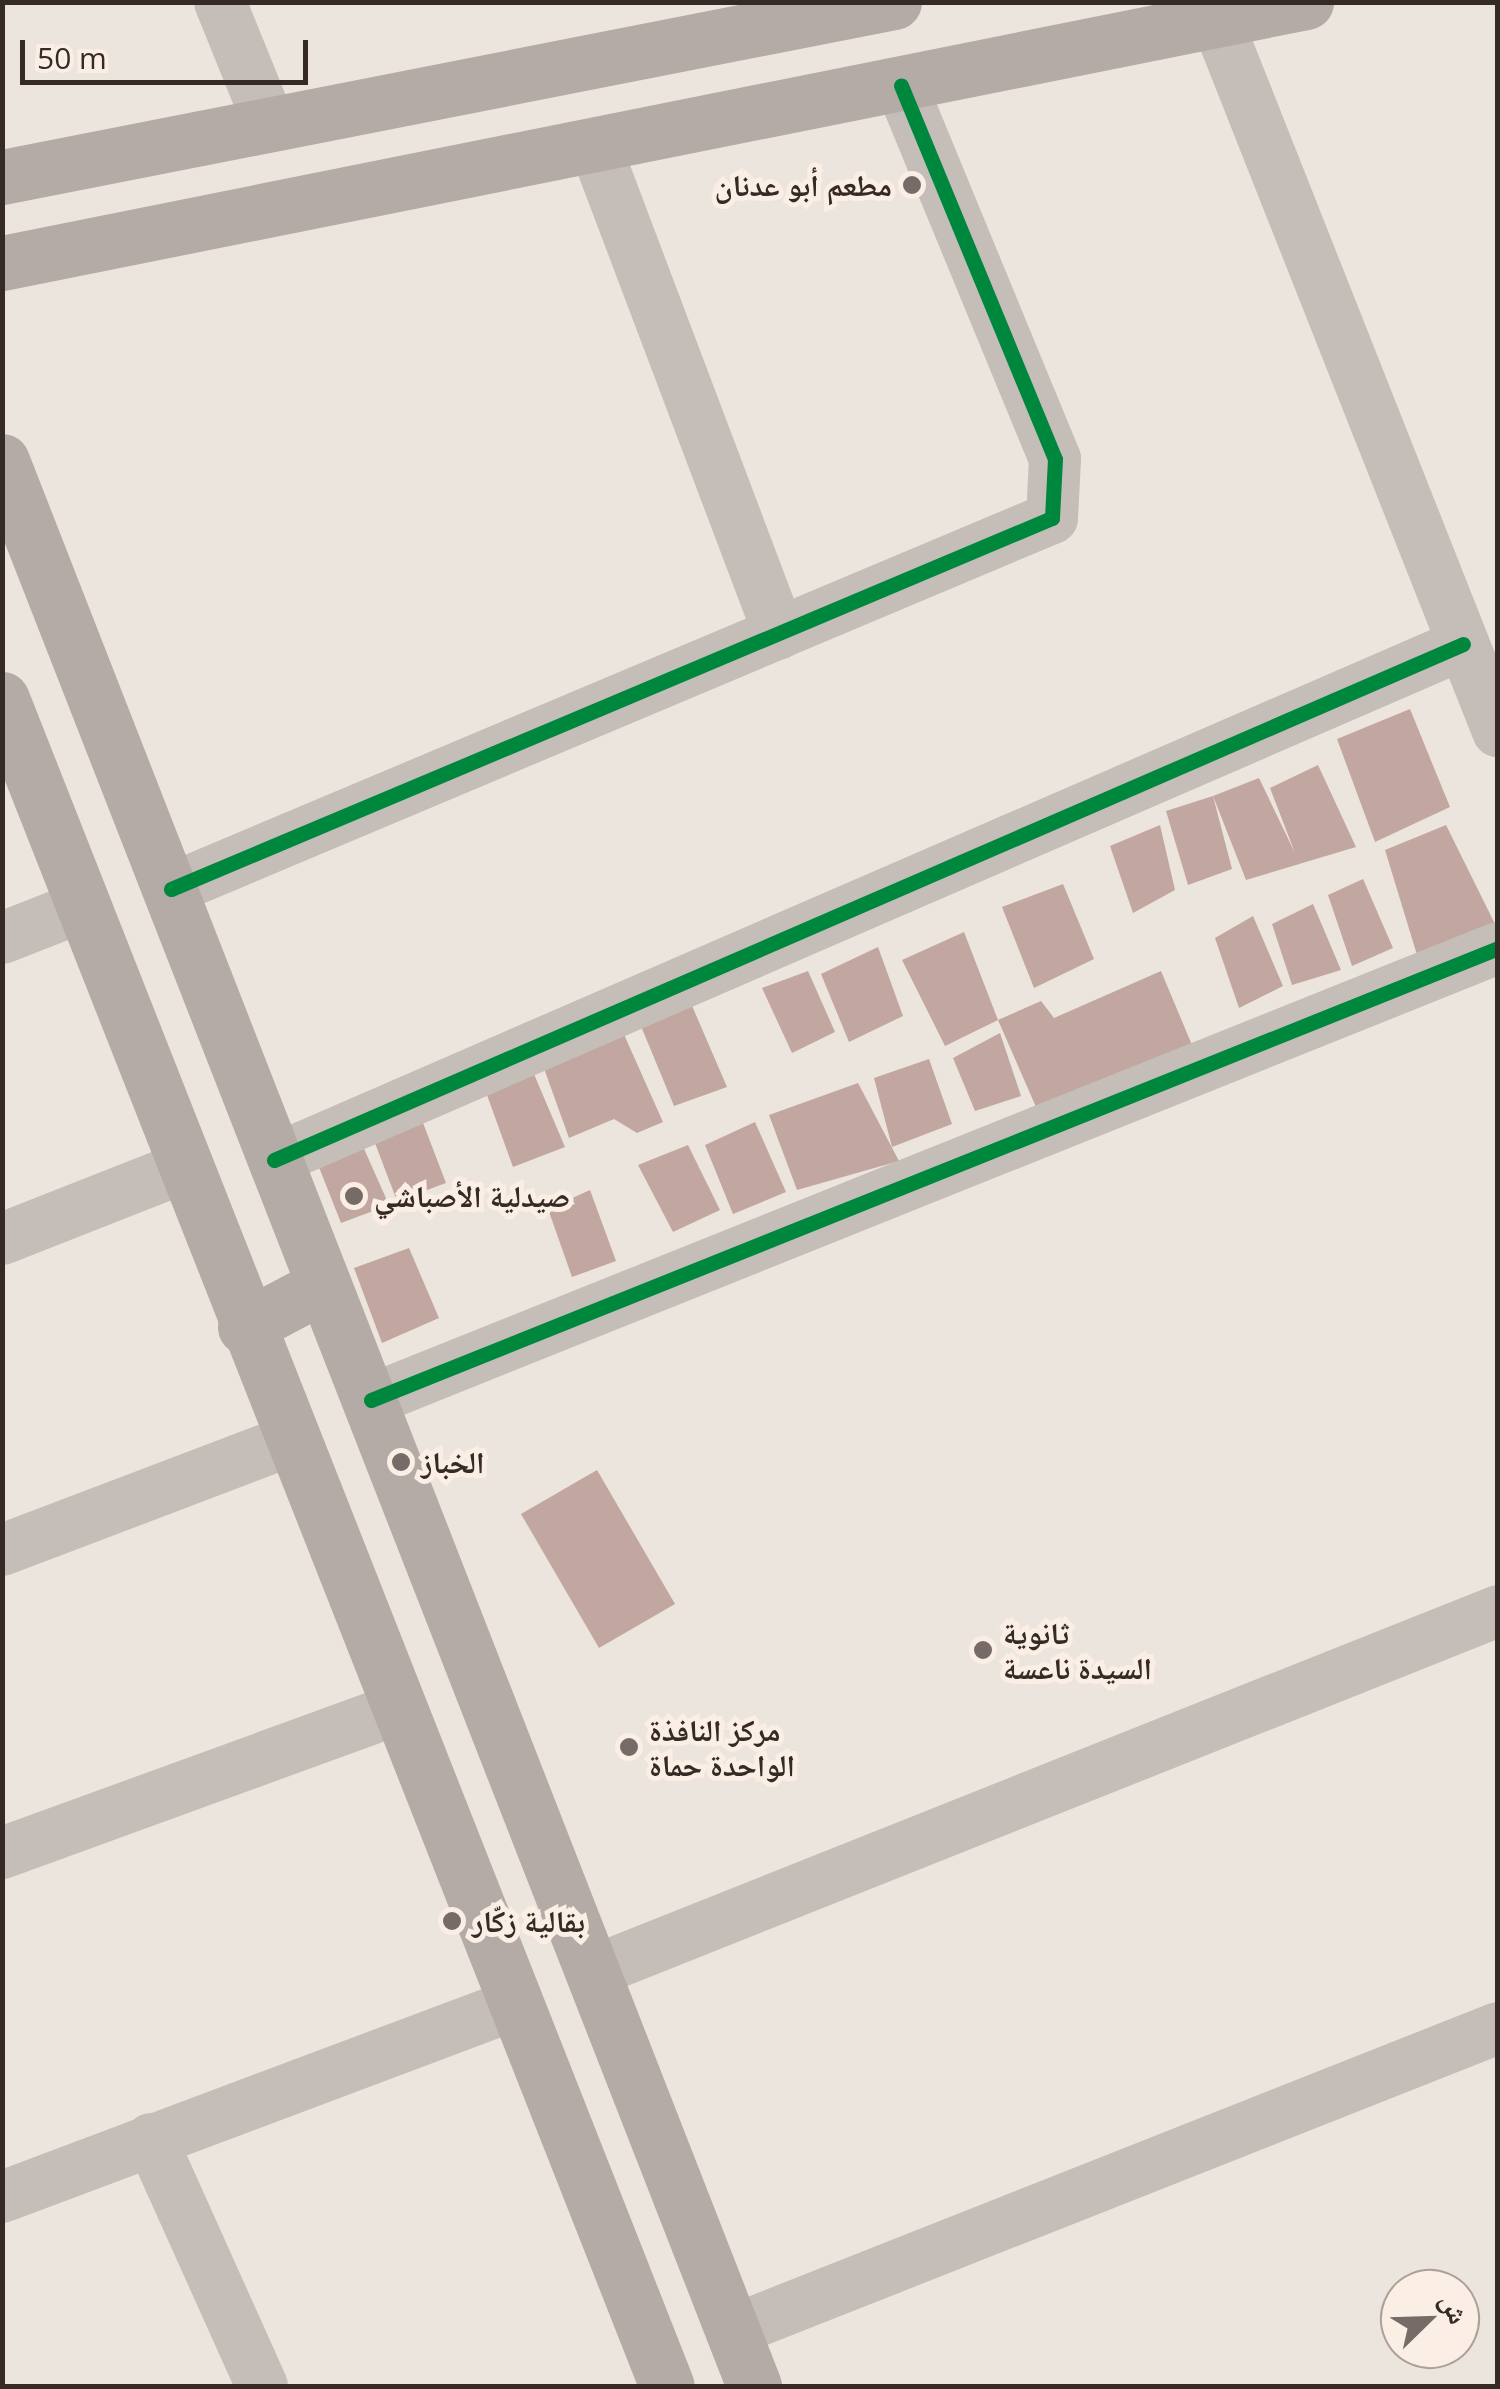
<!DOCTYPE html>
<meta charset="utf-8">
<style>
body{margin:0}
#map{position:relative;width:1500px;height:2389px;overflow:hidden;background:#ece5de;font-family:"Open Sans","Noto Naskh Arabic",sans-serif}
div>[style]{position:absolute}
.building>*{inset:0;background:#c1a79f}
.minor>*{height:52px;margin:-26px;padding:0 26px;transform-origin:26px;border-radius:26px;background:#c5bdb8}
.major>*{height:55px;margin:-27.5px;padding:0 27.5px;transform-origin:27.5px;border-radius:27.5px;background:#b4aba7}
.cycleway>*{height:15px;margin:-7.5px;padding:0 7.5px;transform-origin:7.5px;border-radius:7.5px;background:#00873e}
.dots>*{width:28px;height:28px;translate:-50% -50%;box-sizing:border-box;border:5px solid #faeee5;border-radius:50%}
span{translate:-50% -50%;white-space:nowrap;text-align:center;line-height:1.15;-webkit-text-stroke:10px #faeee5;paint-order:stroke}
.poi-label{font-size:30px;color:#362a26;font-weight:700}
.right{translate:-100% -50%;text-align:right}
.left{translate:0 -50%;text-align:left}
.frame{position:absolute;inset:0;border:5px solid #362a26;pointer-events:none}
.north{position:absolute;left:1380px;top:2269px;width:100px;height:100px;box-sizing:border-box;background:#faeee5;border:2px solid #aca099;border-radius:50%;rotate:67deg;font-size:28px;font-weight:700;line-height:40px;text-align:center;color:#362a26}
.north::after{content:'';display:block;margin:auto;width:35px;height:45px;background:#766b66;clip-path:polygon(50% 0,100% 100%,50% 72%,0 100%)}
.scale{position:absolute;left:20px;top:40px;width:288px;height:45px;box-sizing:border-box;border:5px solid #362a26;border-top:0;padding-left:12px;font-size:30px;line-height:35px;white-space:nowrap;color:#362a26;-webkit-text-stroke:8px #faeee5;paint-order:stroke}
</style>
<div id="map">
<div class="building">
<div style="clip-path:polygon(1410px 709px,1450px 807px,1375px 842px,1337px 739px)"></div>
<div style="clip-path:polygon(1318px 765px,1356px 847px,1246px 880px,1213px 796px,1259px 778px,1295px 853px,1270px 788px)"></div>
<div style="clip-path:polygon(1213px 796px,1232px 869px,1188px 885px,1166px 811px)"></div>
<div style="clip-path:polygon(1160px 825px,1175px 890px,1133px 913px,1110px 846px)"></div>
<div style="clip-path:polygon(1446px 825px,1495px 924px,1417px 955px,1385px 850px)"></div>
<div style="clip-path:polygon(1363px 879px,1393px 948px,1352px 966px,1328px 895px)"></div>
<div style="clip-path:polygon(1063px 884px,1094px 959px,1034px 988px,1002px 907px)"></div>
<div style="clip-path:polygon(1313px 904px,1341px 970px,1292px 985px,1272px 924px)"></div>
<div style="clip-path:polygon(1253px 916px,1283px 986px,1239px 1008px,1215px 938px)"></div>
<div style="clip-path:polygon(964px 932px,998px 1020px,945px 1046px,902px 960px)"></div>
<div style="clip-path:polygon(878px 947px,903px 1016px,849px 1042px,821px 974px)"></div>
<div style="clip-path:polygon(808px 971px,835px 1032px,792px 1053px,762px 988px)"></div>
<div style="clip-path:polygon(1161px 971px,1192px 1045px,1036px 1107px,998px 1020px,1041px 1001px,1054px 1018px)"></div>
<div style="clip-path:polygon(690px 1001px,727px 1087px,674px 1106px,638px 1019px)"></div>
<div style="clip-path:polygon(622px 1030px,663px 1122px,637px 1133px,614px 1119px,569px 1138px,542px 1063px)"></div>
<div style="clip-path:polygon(1000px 1033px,1021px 1096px,975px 1111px,953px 1058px)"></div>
<div style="clip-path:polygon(929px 1059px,952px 1124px,892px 1147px,874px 1078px)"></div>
<div style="clip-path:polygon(531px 1067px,565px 1147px,513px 1167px,483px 1084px)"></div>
<div style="clip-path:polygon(858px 1083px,899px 1161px,797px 1190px,769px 1115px)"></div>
<div style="clip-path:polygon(420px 1115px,446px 1183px,397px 1201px,370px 1130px)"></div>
<div style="clip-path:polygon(755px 1122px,786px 1192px,733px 1214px,705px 1145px)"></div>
<div style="clip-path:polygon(357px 1133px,389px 1205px,341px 1223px,313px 1152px)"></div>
<div style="clip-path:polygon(688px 1145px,720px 1210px,673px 1232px,638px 1165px)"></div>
<div style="clip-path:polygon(590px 1190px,616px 1261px,572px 1277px,548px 1209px)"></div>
<div style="clip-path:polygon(409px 1248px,439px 1318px,382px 1343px,354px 1268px)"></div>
<div style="clip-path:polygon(597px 1470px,675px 1604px,599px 1648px,521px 1514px)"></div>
</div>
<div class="minor">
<div style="left:220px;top:2px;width:134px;rotate:68deg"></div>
<div style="left:1217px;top:21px;width:764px;rotate:68.41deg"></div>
<div style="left:595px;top:146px;width:521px;rotate:69.3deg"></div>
<div style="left:171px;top:889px;width:956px;rotate:-22.84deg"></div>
<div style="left:1052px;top:518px;width:59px;rotate:-87.1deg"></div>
<div style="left:1055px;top:459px;width:404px;rotate:-112.4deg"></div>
<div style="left:2px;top:938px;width:85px;rotate:-21.4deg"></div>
<div style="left:274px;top:1160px;width:1296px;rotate:-23.46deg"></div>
<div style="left:2px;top:1239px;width:193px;rotate:-21.5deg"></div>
<div style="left:371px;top:1400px;width:1214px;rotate:-21.85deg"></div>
<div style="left:2px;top:1550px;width:309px;rotate:-20.8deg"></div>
<div style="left:2px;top:1853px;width:421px;rotate:-20deg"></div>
<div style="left:597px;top:1970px;width:970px;rotate:-21.72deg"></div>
<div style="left:151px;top:2139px;width:271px;rotate:65.8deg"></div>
<div style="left:2px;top:2197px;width:549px;rotate:-20.58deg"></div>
<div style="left:732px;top:2331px;width:824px;rotate:-21.58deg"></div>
</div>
<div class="major">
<div style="left:2px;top:177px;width:909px;rotate:-11.1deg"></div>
<div style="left:2px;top:263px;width:1330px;rotate:-11.32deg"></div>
<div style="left:2px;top:461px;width:2067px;rotate:68.66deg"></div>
<div style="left:2px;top:699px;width:1813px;rotate:68.49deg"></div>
<div style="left:245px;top:1327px;width:89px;rotate:-28deg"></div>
</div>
<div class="cycleway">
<div style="left:171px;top:889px;width:956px;rotate:-22.84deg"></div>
<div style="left:1052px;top:518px;width:59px;rotate:-87.1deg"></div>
<div style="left:1055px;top:459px;width:404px;rotate:-112.4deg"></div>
<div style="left:274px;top:1160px;width:1296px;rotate:-23.46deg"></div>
<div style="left:371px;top:1400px;width:1214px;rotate:-21.85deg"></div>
</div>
<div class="dots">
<div style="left:912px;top:185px;background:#766b66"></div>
<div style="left:354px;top:1196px;background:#766b66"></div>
<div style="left:401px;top:1462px;background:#766b66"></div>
<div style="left:983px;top:1650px;background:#766b66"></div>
<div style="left:629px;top:1747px;background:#766b66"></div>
<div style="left:452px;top:1921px;background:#766b66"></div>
</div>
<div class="poi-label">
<span class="right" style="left:892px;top:185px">مطعم أبو عدنان</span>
<span class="left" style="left:374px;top:1196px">صيدلية الأصباشي</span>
<span class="left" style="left:421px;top:1462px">الخباز</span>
<span class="left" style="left:1003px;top:1650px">ثانوية<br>السيدة ناعسة</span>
<span class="left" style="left:649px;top:1747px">مركز النافذة<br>الواحدة حماة</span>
<span class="left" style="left:472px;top:1921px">بقالية زكّار</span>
</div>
<div class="frame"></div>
<div class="north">ش</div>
<div class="scale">50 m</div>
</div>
